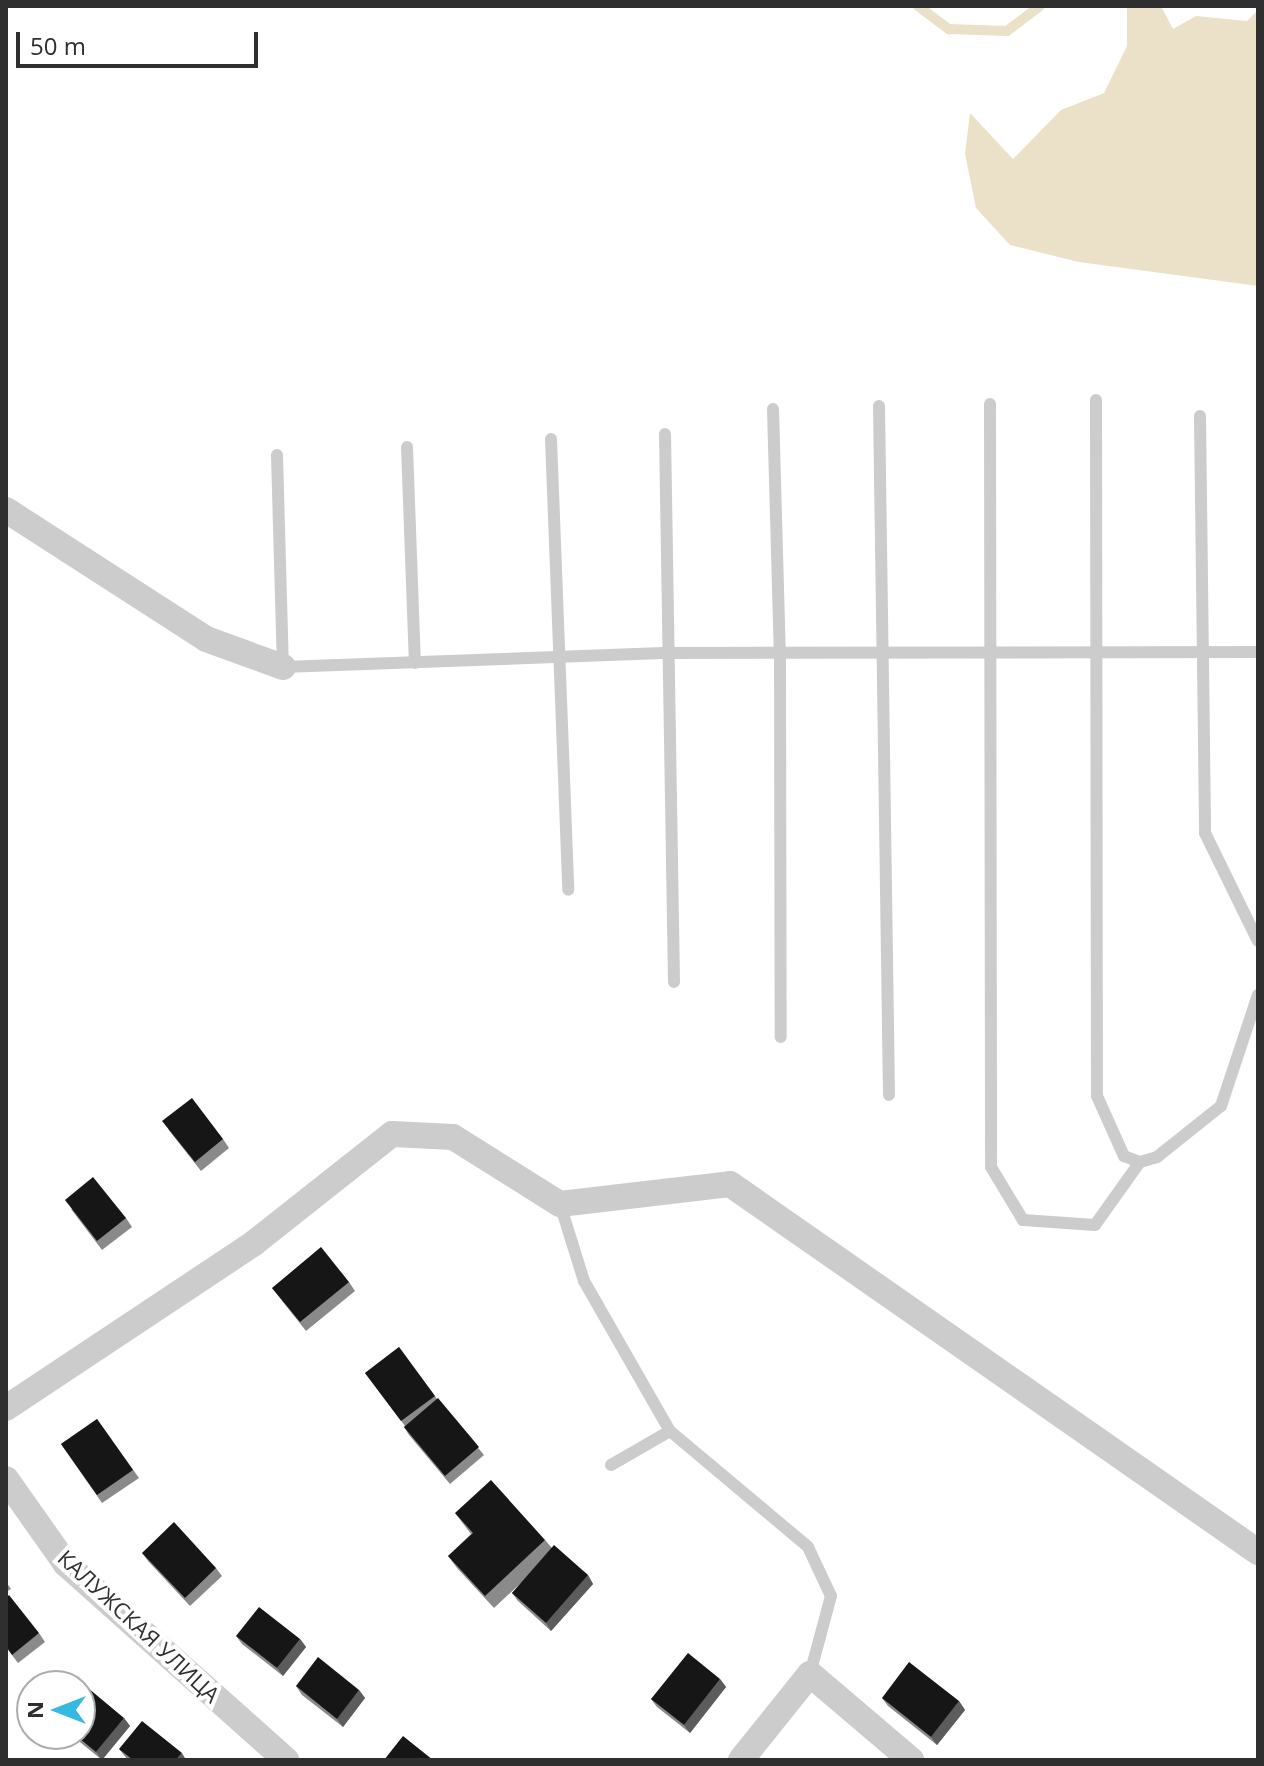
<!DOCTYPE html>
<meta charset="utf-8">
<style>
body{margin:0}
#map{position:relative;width:1264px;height:1766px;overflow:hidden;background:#fff;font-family:"Open Sans",sans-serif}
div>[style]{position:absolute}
.water>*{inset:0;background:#ebe1c9}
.stream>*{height:10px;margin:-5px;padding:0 5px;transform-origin:5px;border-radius:5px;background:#ebe1c9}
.lane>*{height:12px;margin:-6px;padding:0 6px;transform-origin:6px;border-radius:6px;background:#ccc}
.street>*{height:26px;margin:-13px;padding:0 13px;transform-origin:13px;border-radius:13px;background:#ccc}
.wall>*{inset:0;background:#8a8a8a}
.shaded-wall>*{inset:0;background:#5c5c5c}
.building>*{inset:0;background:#161616}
span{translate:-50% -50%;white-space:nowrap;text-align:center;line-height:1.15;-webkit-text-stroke:8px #fff;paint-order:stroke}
.street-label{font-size:22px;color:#2f2f2f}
.frame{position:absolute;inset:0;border:8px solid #2f2f2f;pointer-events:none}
.north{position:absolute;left:16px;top:1670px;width:80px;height:80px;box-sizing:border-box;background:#fff;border:2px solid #acacac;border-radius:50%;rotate:270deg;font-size:22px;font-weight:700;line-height:32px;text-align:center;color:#2f2f2f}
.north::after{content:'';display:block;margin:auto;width:28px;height:36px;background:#34b9e2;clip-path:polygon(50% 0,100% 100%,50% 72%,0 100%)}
.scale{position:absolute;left:16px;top:32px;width:242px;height:36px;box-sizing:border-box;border:4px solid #2f2f2f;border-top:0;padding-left:10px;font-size:24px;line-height:28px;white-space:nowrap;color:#2f2f2f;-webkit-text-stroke:6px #fff;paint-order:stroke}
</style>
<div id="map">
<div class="water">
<div style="clip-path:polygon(1127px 6px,1161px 6px,1173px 29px,1196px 16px,1247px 21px,1258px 10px,1258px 286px,1079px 262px,1010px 245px,976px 208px,965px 154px,970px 113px,1013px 159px,1061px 110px,1104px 93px,1127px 46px)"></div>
</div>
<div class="stream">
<div style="left:918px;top:6px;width:39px;rotate:37deg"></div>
<div style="left:949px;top:29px;width:58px;rotate:2deg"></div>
<div style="left:1007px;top:31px;width:41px;rotate:-37.1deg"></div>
</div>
<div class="lane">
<div style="left:1096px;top:400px;width:696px;rotate:89.92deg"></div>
<div style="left:1097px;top:1096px;width:66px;rotate:65.8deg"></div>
<div style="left:1124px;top:1156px;width:17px;rotate:21deg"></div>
<div style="left:1140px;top:1162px;width:18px;rotate:-16deg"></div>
<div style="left:1157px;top:1157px;width:82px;rotate:-38.6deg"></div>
<div style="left:1221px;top:1106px;width:117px;rotate:-71.6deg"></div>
<div style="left:990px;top:404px;width:763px;rotate:89.92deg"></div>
<div style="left:991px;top:1167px;width:62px;rotate:58.9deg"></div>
<div style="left:1023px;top:1220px;width:72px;rotate:4deg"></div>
<div style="left:1095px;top:1225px;width:77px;rotate:-54.5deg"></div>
<div style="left:879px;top:406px;width:689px;rotate:89.17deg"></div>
<div style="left:773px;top:409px;width:244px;rotate:88.4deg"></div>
<div style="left:780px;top:653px;width:384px;rotate:89.9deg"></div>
<div style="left:1200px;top:416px;width:417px;rotate:89.3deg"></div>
<div style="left:1205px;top:833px;width:120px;rotate:63.9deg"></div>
<div style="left:665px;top:434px;width:548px;rotate:89.06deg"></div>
<div style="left:551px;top:439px;width:451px;rotate:87.8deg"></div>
<div style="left:407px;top:447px;width:216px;rotate:87.9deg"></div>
<div style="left:277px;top:455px;width:212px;rotate:88.4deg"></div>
<div style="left:283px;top:667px;width:387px;rotate:-2.1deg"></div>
<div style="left:670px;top:653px;width:588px;rotate:-0.1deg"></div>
<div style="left:560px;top:1204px;width:81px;rotate:72.7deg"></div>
<div style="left:584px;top:1281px;width:173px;rotate:60.2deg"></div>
<div style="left:670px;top:1431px;width:180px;rotate:40deg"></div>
<div style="left:808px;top:1547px;width:54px;rotate:64.9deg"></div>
<div style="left:831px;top:1596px;width:81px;rotate:105.1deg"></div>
<div style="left:611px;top:1465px;width:68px;rotate:-30deg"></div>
</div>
<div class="street">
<div style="left:6px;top:510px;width:238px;rotate:32.8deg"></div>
<div style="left:206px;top:639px;width:82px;rotate:20deg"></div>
<div style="left:6px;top:1408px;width:298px;rotate:-33.6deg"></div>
<div style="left:254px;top:1243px;width:176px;rotate:-38.3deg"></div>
<div style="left:392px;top:1134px;width:61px;rotate:2.8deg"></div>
<div style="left:453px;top:1137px;width:126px;rotate:32.1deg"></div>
<div style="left:560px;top:1204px;width:171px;rotate:-6.7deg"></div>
<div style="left:730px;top:1184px;width:644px;rotate:34.88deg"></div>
<div style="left:6px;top:1479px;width:104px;rotate:54.8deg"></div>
<div style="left:66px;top:1564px;width:295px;rotate:41.7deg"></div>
<div style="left:741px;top:1760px;width:110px;rotate:-51.3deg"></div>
<div style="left:810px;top:1674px;width:133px;rotate:40.4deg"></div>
</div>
<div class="wall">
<div style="clip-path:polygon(168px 1129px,223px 1139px,229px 1148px,201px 1171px)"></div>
<div style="clip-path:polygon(71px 1209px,126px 1218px,132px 1227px,102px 1250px)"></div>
<div style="clip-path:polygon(349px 1282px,355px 1291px,306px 1331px,272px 1288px)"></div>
<div style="clip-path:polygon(399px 1347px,437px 1399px,484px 1455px,450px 1484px,409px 1435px,404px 1427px,405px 1426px,365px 1373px)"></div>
<div style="clip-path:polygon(97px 1419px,139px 1478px,102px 1503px,61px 1444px)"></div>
<div style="clip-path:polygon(455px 1513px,545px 1540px,552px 1548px,588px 1575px,593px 1584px,551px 1631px,518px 1601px,512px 1593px,523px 1581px,494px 1608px,457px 1568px,448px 1556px,471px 1534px)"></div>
<div style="clip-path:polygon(142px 1553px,216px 1568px,222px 1576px,190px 1606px,148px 1561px)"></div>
<div style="clip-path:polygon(6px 1582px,11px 1589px,6px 1592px)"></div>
<div style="clip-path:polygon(39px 1633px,45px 1642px,18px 1663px,6px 1647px)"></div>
<div style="clip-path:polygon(236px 1636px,300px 1639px,306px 1647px,283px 1676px,242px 1644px)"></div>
<div style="clip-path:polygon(720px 1679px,726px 1687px,690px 1733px,657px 1707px,651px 1699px)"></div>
<div style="clip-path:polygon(296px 1686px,359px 1690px,365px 1698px,343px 1727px,302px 1695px)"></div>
<div style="clip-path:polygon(882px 1698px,959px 1701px,965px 1710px,937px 1745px,888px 1706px)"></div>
<div style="clip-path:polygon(124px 1718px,130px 1726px,102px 1760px,70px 1734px,80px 1734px)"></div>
<div style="clip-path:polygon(119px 1749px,186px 1760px,128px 1760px)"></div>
</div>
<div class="shaded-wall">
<div style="clip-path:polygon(588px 1575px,593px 1584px,551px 1631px,546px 1623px)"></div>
<div style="clip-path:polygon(300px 1639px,306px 1647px,283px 1676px,277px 1668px)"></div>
<div style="clip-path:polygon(720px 1679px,726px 1687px,690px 1733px,684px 1725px)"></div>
<div style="clip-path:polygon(359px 1690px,365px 1698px,343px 1727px,337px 1719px)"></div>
<div style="clip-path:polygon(959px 1701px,965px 1710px,937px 1745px,931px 1737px)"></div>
<div style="clip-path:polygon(124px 1718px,130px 1726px,102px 1760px,96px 1752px)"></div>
<div style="clip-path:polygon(182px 1753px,186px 1760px,176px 1760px)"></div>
</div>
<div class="building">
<div style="clip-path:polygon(192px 1098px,223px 1139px,195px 1162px,162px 1121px)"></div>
<div style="clip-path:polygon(93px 1177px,126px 1218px,97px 1241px,65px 1200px)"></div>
<div style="clip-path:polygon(321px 1247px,349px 1282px,300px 1322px,272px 1288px)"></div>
<div style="clip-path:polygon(399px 1347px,435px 1396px,401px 1421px,365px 1373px)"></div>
<div style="clip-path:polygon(438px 1398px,479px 1447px,445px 1476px,404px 1427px)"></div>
<div style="clip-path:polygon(97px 1419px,133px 1470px,97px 1495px,61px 1444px)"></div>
<div style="clip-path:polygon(491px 1480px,545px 1540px,485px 1596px,448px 1556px,473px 1533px,455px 1513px)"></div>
<div style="clip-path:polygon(174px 1522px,216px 1568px,185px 1598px,142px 1553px)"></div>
<div style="clip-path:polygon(554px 1545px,588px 1575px,546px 1623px,512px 1593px)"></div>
<div style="clip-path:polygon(9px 1595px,39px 1633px,12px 1655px,6px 1646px,6px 1598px)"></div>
<div style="clip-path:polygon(259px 1607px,300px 1639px,277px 1668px,236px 1636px)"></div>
<div style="clip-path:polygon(688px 1653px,720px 1679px,684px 1725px,651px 1699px)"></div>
<div style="clip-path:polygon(318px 1657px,359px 1690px,337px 1719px,296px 1686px)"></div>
<div style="clip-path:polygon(909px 1662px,959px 1701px,931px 1737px,882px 1698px)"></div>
<div style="clip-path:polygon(76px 1678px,124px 1718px,96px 1752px,74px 1734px,80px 1734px,80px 1686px,70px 1686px)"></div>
<div style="clip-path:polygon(142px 1721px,182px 1753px,176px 1760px,133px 1760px,119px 1749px)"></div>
<div style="clip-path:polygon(403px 1736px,433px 1760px,384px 1760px)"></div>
</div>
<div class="street-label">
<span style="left:139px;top:1626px;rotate:43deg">КАЛУЖСКАЯ УЛИЦА</span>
</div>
<div class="frame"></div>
<div class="north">N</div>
<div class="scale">50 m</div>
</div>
